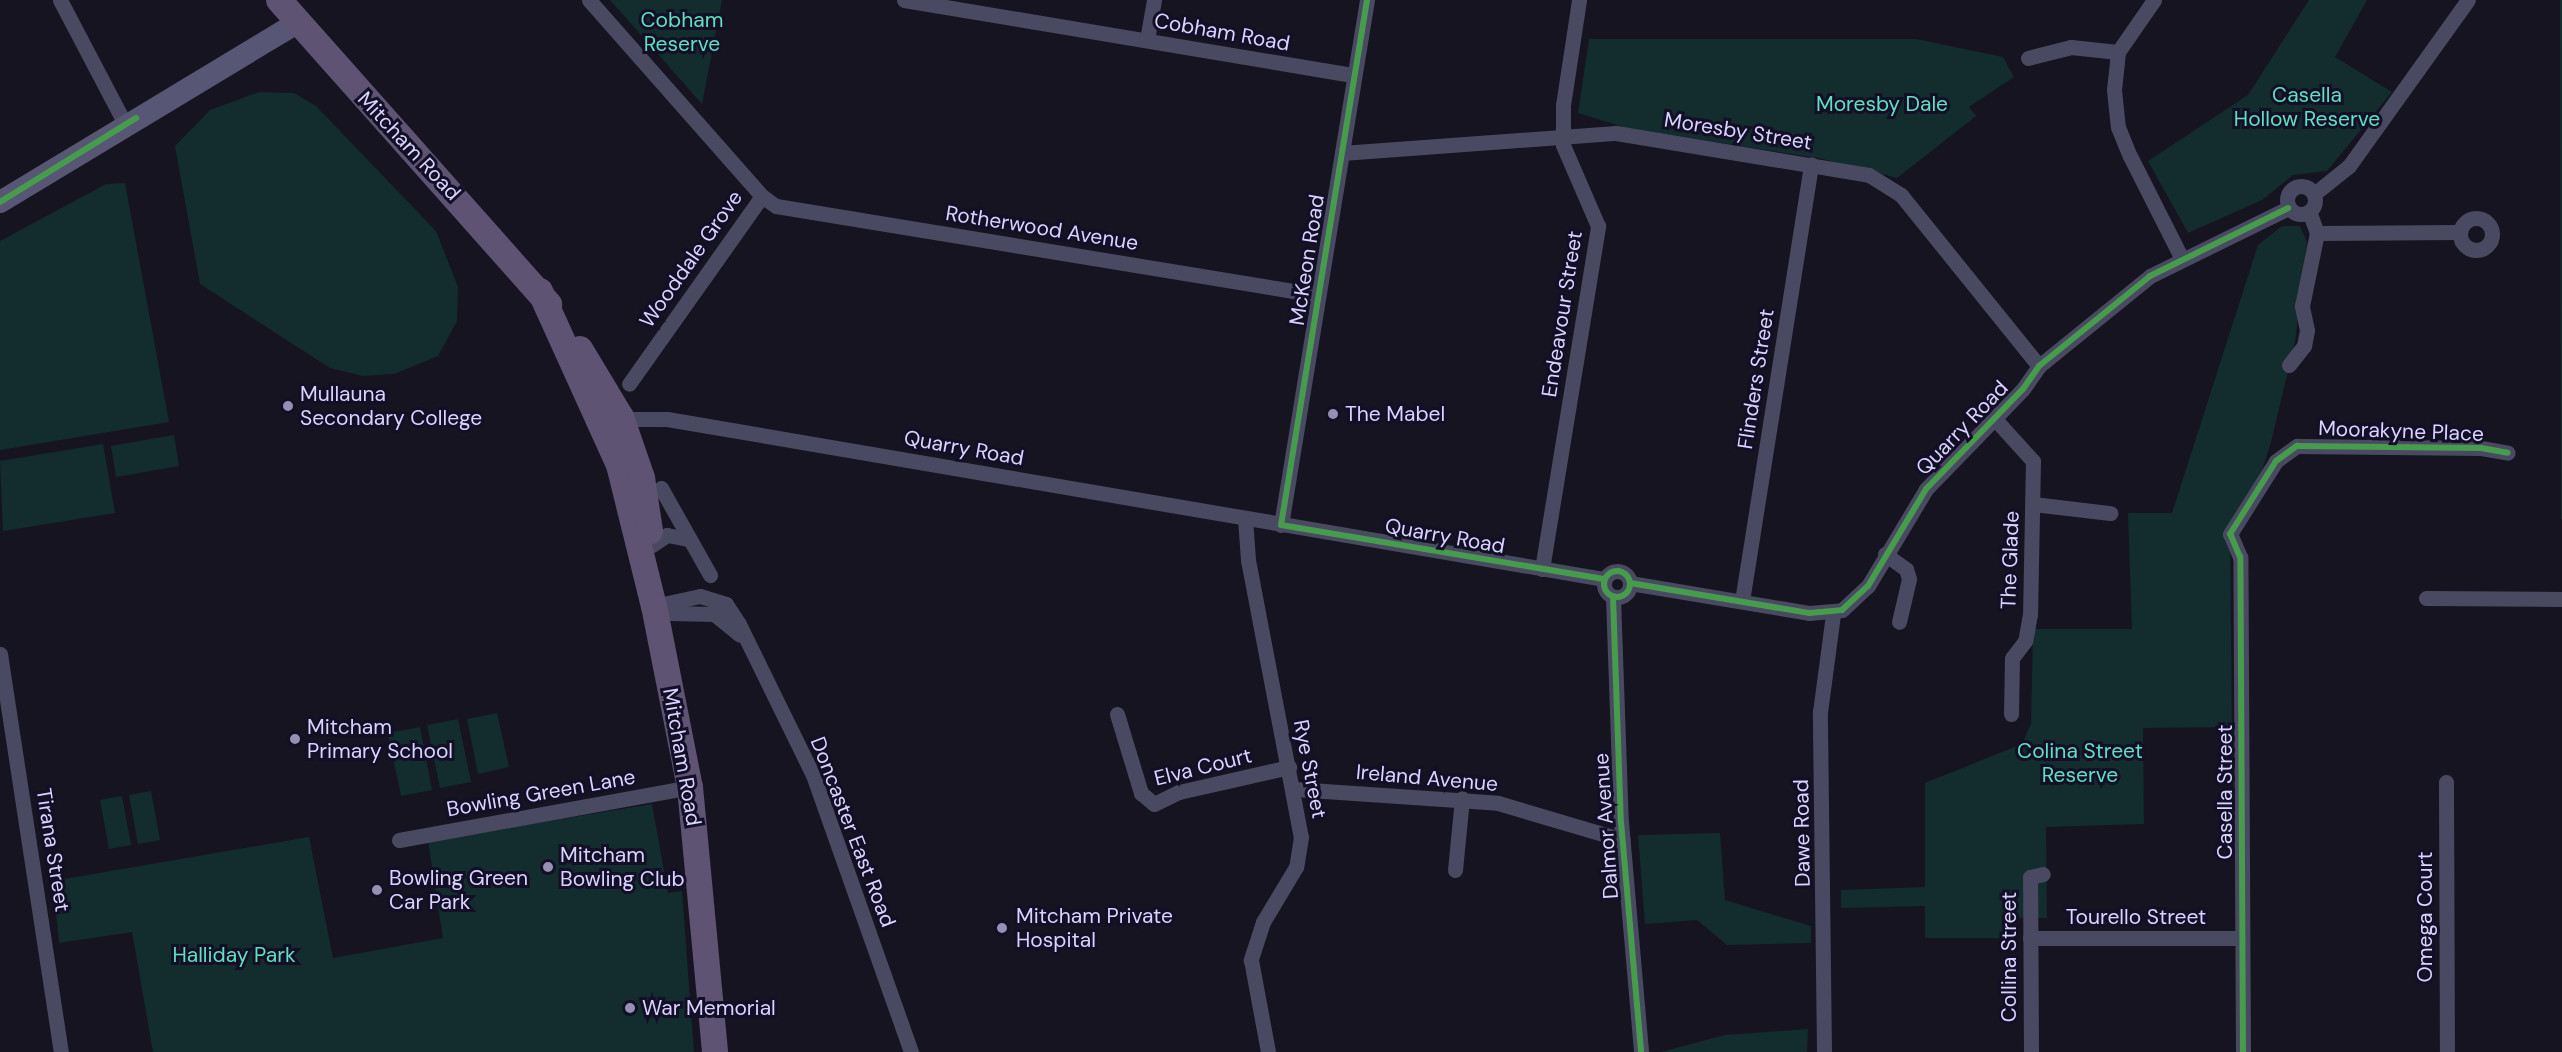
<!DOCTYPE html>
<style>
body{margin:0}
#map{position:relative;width:2562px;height:1052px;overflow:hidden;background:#161421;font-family:"DM Sans",sans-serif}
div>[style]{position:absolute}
.green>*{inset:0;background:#132c2d}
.street>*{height:15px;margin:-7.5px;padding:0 7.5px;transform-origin:7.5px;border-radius:7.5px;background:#4a4962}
.street>.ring{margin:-7.5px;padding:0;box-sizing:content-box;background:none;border:15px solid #4a4962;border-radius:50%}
.secondary>*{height:22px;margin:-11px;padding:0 11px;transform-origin:11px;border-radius:11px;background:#575674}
.primary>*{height:26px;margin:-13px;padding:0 13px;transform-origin:13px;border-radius:13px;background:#5e5373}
.cycleway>*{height:6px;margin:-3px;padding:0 3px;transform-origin:3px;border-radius:3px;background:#469c4c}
.cycleway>.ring{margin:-3px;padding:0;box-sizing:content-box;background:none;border:6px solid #469c4c;border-radius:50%}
.dots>*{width:16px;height:16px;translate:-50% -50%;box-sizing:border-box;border:3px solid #130f26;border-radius:50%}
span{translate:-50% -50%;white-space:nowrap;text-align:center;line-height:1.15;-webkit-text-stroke:6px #130f26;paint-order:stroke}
.park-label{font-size:21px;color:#5fe0c0}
.street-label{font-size:21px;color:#d9d4ff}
.poi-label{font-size:21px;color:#d9d4ff}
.left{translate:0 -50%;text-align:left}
</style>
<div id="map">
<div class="green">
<div style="clip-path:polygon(610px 0,722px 0,702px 104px)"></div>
<div style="clip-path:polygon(2309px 0,2367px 0,2335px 57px,2392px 92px,2327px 171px,2293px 175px,2262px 200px,2188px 233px,2148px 161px,2248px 95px)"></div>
<div style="clip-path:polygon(2560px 0,2562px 0,2562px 519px,2561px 519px)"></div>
<div style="clip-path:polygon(1589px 39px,1916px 39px,2003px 57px,2014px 77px,1969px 107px,1976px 116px,1897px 178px,1823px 159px,1627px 128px,1578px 113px)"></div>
<div style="clip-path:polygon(259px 92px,294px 93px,316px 106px,436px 231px,458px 287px,457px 321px,438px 356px,394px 374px,363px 376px,330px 368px,200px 284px,175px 146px,210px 110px)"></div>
<div style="clip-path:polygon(125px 183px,169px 422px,0 450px,0 241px,106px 184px)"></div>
<div style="clip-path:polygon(2282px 226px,2300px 226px,2307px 242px,2295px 342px,2270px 446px,2254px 494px,2230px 534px,2232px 727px,2143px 728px,2144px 824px,2046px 827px,2047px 918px,2016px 918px,2016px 938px,1925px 938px,1925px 906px,1841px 908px,1841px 890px,1925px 887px,1925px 783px,2022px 744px,2031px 724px,2033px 629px,2132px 629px,2128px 513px,2172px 513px,2258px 245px)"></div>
<div style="clip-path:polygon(174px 435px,179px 466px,116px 477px,111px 446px)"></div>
<div style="clip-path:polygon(103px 444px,115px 513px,3px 531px,0 461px)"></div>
<div style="clip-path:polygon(497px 713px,509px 767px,478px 774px,467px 719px)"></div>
<div style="clip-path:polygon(458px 719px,471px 782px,440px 788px,427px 725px)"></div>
<div style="clip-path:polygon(420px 727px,432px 790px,401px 796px,388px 733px)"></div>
<div style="clip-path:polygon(151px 791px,160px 840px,138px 844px,129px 795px)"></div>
<div style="clip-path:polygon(122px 796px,131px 845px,109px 849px,100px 800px)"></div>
<div style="clip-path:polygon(652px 804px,668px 893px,682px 891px,694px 1052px,153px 1052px,132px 932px,59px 943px,53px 881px,309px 837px,333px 958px,443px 938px,428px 841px)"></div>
<div style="clip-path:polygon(1720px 833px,1725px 900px,1811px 926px,1811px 943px,1727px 945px,1697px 920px,1645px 924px,1638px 835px)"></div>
<div style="clip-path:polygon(1808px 1029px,1807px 1052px,1661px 1052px,1725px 1035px)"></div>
</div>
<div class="street">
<div style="left:60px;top:0;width:140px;rotate:62.3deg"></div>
<div style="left:589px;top:0;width:261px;rotate:48.6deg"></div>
<div style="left:762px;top:196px;width:230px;rotate:125.3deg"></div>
<div style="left:904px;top:0;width:456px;rotate:9.5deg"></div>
<div style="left:2154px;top:0;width:63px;rotate:124.7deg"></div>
<div style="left:2118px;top:52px;width:38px;rotate:96deg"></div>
<div style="left:2114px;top:90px;width:37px;rotate:84deg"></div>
<div style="left:2118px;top:127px;width:31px;rotate:68deg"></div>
<div style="left:2130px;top:156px;width:115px;rotate:63.2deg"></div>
<div style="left:1147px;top:40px;width:41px;rotate:-80.1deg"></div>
<div style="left:2028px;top:58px;width:44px;rotate:-14.3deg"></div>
<div style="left:2071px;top:47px;width:47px;rotate:6.1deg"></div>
<div style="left:1342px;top:153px;width:275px;rotate:-4.2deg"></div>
<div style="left:1616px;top:133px;width:256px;rotate:9.4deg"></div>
<div style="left:1869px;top:175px;width:38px;rotate:32deg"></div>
<div style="left:1901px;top:195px;width:220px;rotate:51.1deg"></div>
<div class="ring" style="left:2287px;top:186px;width:13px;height:13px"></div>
<div style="left:2314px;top:194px;width:45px;rotate:-38.7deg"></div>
<div style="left:2349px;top:166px;width:204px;rotate:-54.4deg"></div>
<div style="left:762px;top:196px;width:17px;rotate:36deg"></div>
<div style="left:776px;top:206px;width:549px;rotate:9.33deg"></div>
<div class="ring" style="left:2460px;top:218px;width:17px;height:17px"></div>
<div style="left:2317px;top:233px;width:143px;rotate:-0.4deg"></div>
<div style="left:2289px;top:365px;width:24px;rotate:-52deg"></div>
<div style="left:2304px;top:346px;width:16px;rotate:-79deg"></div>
<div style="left:2307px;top:330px;width:25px;rotate:-102deg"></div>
<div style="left:2302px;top:306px;width:75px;rotate:-78.4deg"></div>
<div style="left:2317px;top:233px;width:23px;rotate:-110deg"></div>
<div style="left:1994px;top:418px;width:58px;rotate:47.8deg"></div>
<div style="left:2033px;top:461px;width:153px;rotate:91.1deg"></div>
<div style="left:2030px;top:614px;width:27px;rotate:100deg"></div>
<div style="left:2025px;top:641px;width:21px;rotate:127deg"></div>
<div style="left:2012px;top:658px;width:56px;rotate:91deg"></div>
<div style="left:615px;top:419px;width:52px"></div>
<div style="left:667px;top:419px;width:951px;rotate:9.69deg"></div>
<div style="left:661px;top:488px;width:100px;rotate:60.6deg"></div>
<div style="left:2033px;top:504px;width:78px;rotate:6.7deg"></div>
<div style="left:1245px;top:518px;width:42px;rotate:85.9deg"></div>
<div style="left:1248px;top:560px;width:282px;rotate:79.2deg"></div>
<div style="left:1301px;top:837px;width:30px;rotate:99deg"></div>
<div style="left:1296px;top:867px;width:64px;rotate:121deg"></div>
<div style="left:1263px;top:922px;width:40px;rotate:108deg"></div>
<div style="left:1251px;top:960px;width:94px;rotate:79.5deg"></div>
<div style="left:1281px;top:525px;width:532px;rotate:-80.7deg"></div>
<div style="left:652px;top:545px;width:18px;rotate:-34deg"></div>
<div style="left:667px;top:535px;width:21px;rotate:11deg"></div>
<div style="left:1885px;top:554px;width:26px;rotate:36deg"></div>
<div style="left:1906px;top:569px;width:10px;rotate:73deg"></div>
<div style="left:1909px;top:579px;width:44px;rotate:103.1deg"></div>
<div style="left:1542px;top:569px;width:348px;rotate:-80.7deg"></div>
<div style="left:1598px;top:226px;width:88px;rotate:-113.4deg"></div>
<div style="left:1563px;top:145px;width:40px;rotate:-90deg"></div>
<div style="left:1563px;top:105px;width:106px;rotate:-81.3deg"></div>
<div class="ring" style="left:1604px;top:571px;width:11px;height:11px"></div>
<div style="left:1630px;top:583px;width:181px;rotate:9.5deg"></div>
<div style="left:1809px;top:613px;width:33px;rotate:-5deg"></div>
<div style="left:1842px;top:610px;width:35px;rotate:-43deg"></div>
<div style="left:1868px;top:586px;width:113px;rotate:-59.1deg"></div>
<div style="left:1926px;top:489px;width:139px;rotate:-45.9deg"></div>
<div style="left:2023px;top:389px;width:28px;rotate:-55deg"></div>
<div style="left:2039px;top:366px;width:143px;rotate:-39deg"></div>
<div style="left:2150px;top:276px;width:154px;rotate:-26.2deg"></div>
<div style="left:1613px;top:597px;width:225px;rotate:88deg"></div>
<div style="left:1621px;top:822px;width:231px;rotate:85deg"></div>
<div style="left:2426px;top:598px;width:136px;rotate:0.4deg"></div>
<div style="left:1742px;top:601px;width:442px;rotate:-81deg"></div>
<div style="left:654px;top:606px;width:47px;rotate:-12.3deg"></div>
<div style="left:700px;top:596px;width:27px;rotate:17deg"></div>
<div style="left:726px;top:604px;width:24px;rotate:57deg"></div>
<div style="left:739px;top:624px;width:168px;rotate:63.9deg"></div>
<div style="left:813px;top:775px;width:294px;rotate:70.5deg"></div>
<div style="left:654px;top:606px;width:18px;rotate:22deg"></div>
<div style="left:671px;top:613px;width:43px;rotate:1.3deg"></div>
<div style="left:714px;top:614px;width:33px;rotate:39deg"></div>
<div style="left:0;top:654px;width:403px;rotate:81.3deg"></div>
<div style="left:1117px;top:714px;width:83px;rotate:73.1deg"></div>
<div style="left:1141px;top:793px;width:17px;rotate:40deg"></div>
<div style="left:1154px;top:804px;width:28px;rotate:-26deg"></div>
<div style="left:1179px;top:792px;width:113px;rotate:-12.8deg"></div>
<div style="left:2446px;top:782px;width:270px;rotate:89.8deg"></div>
<div style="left:1295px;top:789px;width:203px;rotate:3.9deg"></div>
<div style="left:1498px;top:803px;width:130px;rotate:16.5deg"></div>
<div style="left:399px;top:840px;width:296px;rotate:-10.3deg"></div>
<div style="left:1455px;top:870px;width:72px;rotate:-84.4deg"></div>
<div style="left:2030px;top:938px;width:212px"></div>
<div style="left:1824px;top:1052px;width:340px;rotate:-90.7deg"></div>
<div style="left:1820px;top:712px;width:98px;rotate:-82.4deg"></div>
<div style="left:2031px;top:1052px;width:175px;rotate:-90.3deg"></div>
<div style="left:2030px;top:877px;width:13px;rotate:-13deg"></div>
<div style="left:2243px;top:1052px;width:495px;rotate:-90.3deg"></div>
<div style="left:2240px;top:557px;width:25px;rotate:-113deg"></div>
<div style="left:2230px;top:534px;width:86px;rotate:-57.8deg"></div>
<div style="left:2276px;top:461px;width:26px;rotate:-36deg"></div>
<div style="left:2297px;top:446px;width:184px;rotate:0.6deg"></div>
<div style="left:2481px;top:448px;width:27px;rotate:10deg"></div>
</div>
<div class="secondary">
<div style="left:0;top:202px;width:347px;rotate:-31.1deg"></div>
</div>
<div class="primary">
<div style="left:279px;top:0;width:407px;rotate:48.4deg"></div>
<div style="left:540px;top:291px;width:191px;rotate:65.6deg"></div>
<div style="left:619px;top:465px;width:145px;rotate:76.1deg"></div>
<div style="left:654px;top:606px;width:185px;rotate:78.8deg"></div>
<div style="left:690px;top:787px;width:266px;rotate:84.6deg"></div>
<div style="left:580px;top:349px;width:79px;rotate:58.9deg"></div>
<div style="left:621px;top:417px;width:65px;rotate:71deg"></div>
<div style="left:642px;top:478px;width:54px;rotate:81.4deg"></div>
</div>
<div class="cycleway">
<div style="left:1367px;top:0;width:532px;rotate:99.3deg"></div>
<div style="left:1281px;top:525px;width:327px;rotate:9.5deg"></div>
<div style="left:0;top:202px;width:160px;rotate:-31.7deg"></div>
<div class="ring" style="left:1604px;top:571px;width:20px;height:20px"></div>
<div style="left:1630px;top:583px;width:181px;rotate:9.5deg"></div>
<div style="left:1809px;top:613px;width:33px;rotate:-5deg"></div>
<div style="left:1842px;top:610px;width:35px;rotate:-43deg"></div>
<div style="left:1868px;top:586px;width:113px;rotate:-59.1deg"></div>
<div style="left:1926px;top:489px;width:139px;rotate:-45.9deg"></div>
<div style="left:2023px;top:389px;width:28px;rotate:-55deg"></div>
<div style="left:2039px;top:366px;width:143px;rotate:-39deg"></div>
<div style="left:2150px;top:276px;width:154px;rotate:-26.2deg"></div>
<div style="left:1613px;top:597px;width:225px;rotate:88deg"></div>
<div style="left:1621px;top:822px;width:231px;rotate:85deg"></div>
<div style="left:2243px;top:1052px;width:495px;rotate:-90.3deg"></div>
<div style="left:2240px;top:557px;width:25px;rotate:-113deg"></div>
<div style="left:2230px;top:534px;width:86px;rotate:-57.8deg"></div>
<div style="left:2276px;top:461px;width:26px;rotate:-36deg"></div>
<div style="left:2297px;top:446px;width:184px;rotate:0.6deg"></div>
<div style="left:2481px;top:448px;width:27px;rotate:10deg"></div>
</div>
<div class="dots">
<div style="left:288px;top:406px;background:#9591b1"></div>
<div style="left:1333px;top:414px;background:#9591b1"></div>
<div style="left:295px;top:739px;background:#9591b1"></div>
<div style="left:548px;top:867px;background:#9591b1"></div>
<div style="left:377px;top:890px;background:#9591b1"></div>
<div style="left:1002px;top:928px;background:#9591b1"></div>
<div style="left:630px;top:1008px;background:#9591b1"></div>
</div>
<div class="park-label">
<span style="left:682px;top:32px">Cobham<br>Reserve</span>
<span style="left:2307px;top:107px">Casella<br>Hollow Reserve</span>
<span style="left:1882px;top:104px">Moresby Dale</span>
<span style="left:2080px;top:763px">Colina Street<br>Reserve</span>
<span style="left:234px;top:955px">Halliday Park</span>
</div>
<div class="street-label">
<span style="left:1222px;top:32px;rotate:10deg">Cobham Road</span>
<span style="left:1738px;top:131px;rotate:9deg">Moresby Street</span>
<span style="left:409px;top:146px;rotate:47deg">Mitcham Road</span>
<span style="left:1042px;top:228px;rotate:9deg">Rotherwood Avenue</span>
<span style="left:691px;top:259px;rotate:-55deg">Wooddale Grove</span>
<span style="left:1307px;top:260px;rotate:-81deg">McKeon Road</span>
<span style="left:1562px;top:314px;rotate:-81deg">Endeavour Street</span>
<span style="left:1756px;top:379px;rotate:-81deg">Flinders Street</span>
<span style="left:1962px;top:428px;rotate:-46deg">Quarry Road</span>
<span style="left:2401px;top:431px;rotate:2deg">Moorakyne Place</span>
<span style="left:964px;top:448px;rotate:10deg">Quarry Road</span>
<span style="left:1445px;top:536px;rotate:10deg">Quarry Road</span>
<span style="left:2010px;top:560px;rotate:-88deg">The Glade</span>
<span style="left:682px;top:757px;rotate:80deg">Mitcham Road</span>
<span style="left:1203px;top:767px;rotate:-14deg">Elva Court</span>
<span style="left:1310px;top:769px;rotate:79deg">Rye Street</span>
<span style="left:1427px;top:778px;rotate:5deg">Ireland Avenue</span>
<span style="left:2225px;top:792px;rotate:-90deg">Casella Street</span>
<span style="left:541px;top:793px;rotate:-10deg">Bowling Green Lane</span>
<span style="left:1606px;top:826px;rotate:-94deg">Dalmor Avenue</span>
<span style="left:853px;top:832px;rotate:69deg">Doncaster East Road</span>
<span style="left:1802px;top:833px;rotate:-91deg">Dawe Road</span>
<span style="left:53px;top:850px;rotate:81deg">Tirana Street</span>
<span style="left:2136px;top:917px">Tourello Street</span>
<span style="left:2425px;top:917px;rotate:-90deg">Omega Court</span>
<span style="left:2009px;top:957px;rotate:-90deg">Collina Street</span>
</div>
<div class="poi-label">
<span class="left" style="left:300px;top:406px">Mullauna<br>Secondary College</span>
<span class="left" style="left:1345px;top:414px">The Mabel</span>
<span class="left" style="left:307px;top:739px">Mitcham<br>Primary School</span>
<span class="left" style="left:560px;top:867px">Mitcham<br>Bowling Club</span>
<span class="left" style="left:389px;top:890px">Bowling Green<br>Car Park</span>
<span class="left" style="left:1016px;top:928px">Mitcham Private<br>Hospital</span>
<span class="left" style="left:642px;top:1008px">War Memorial</span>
</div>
</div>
